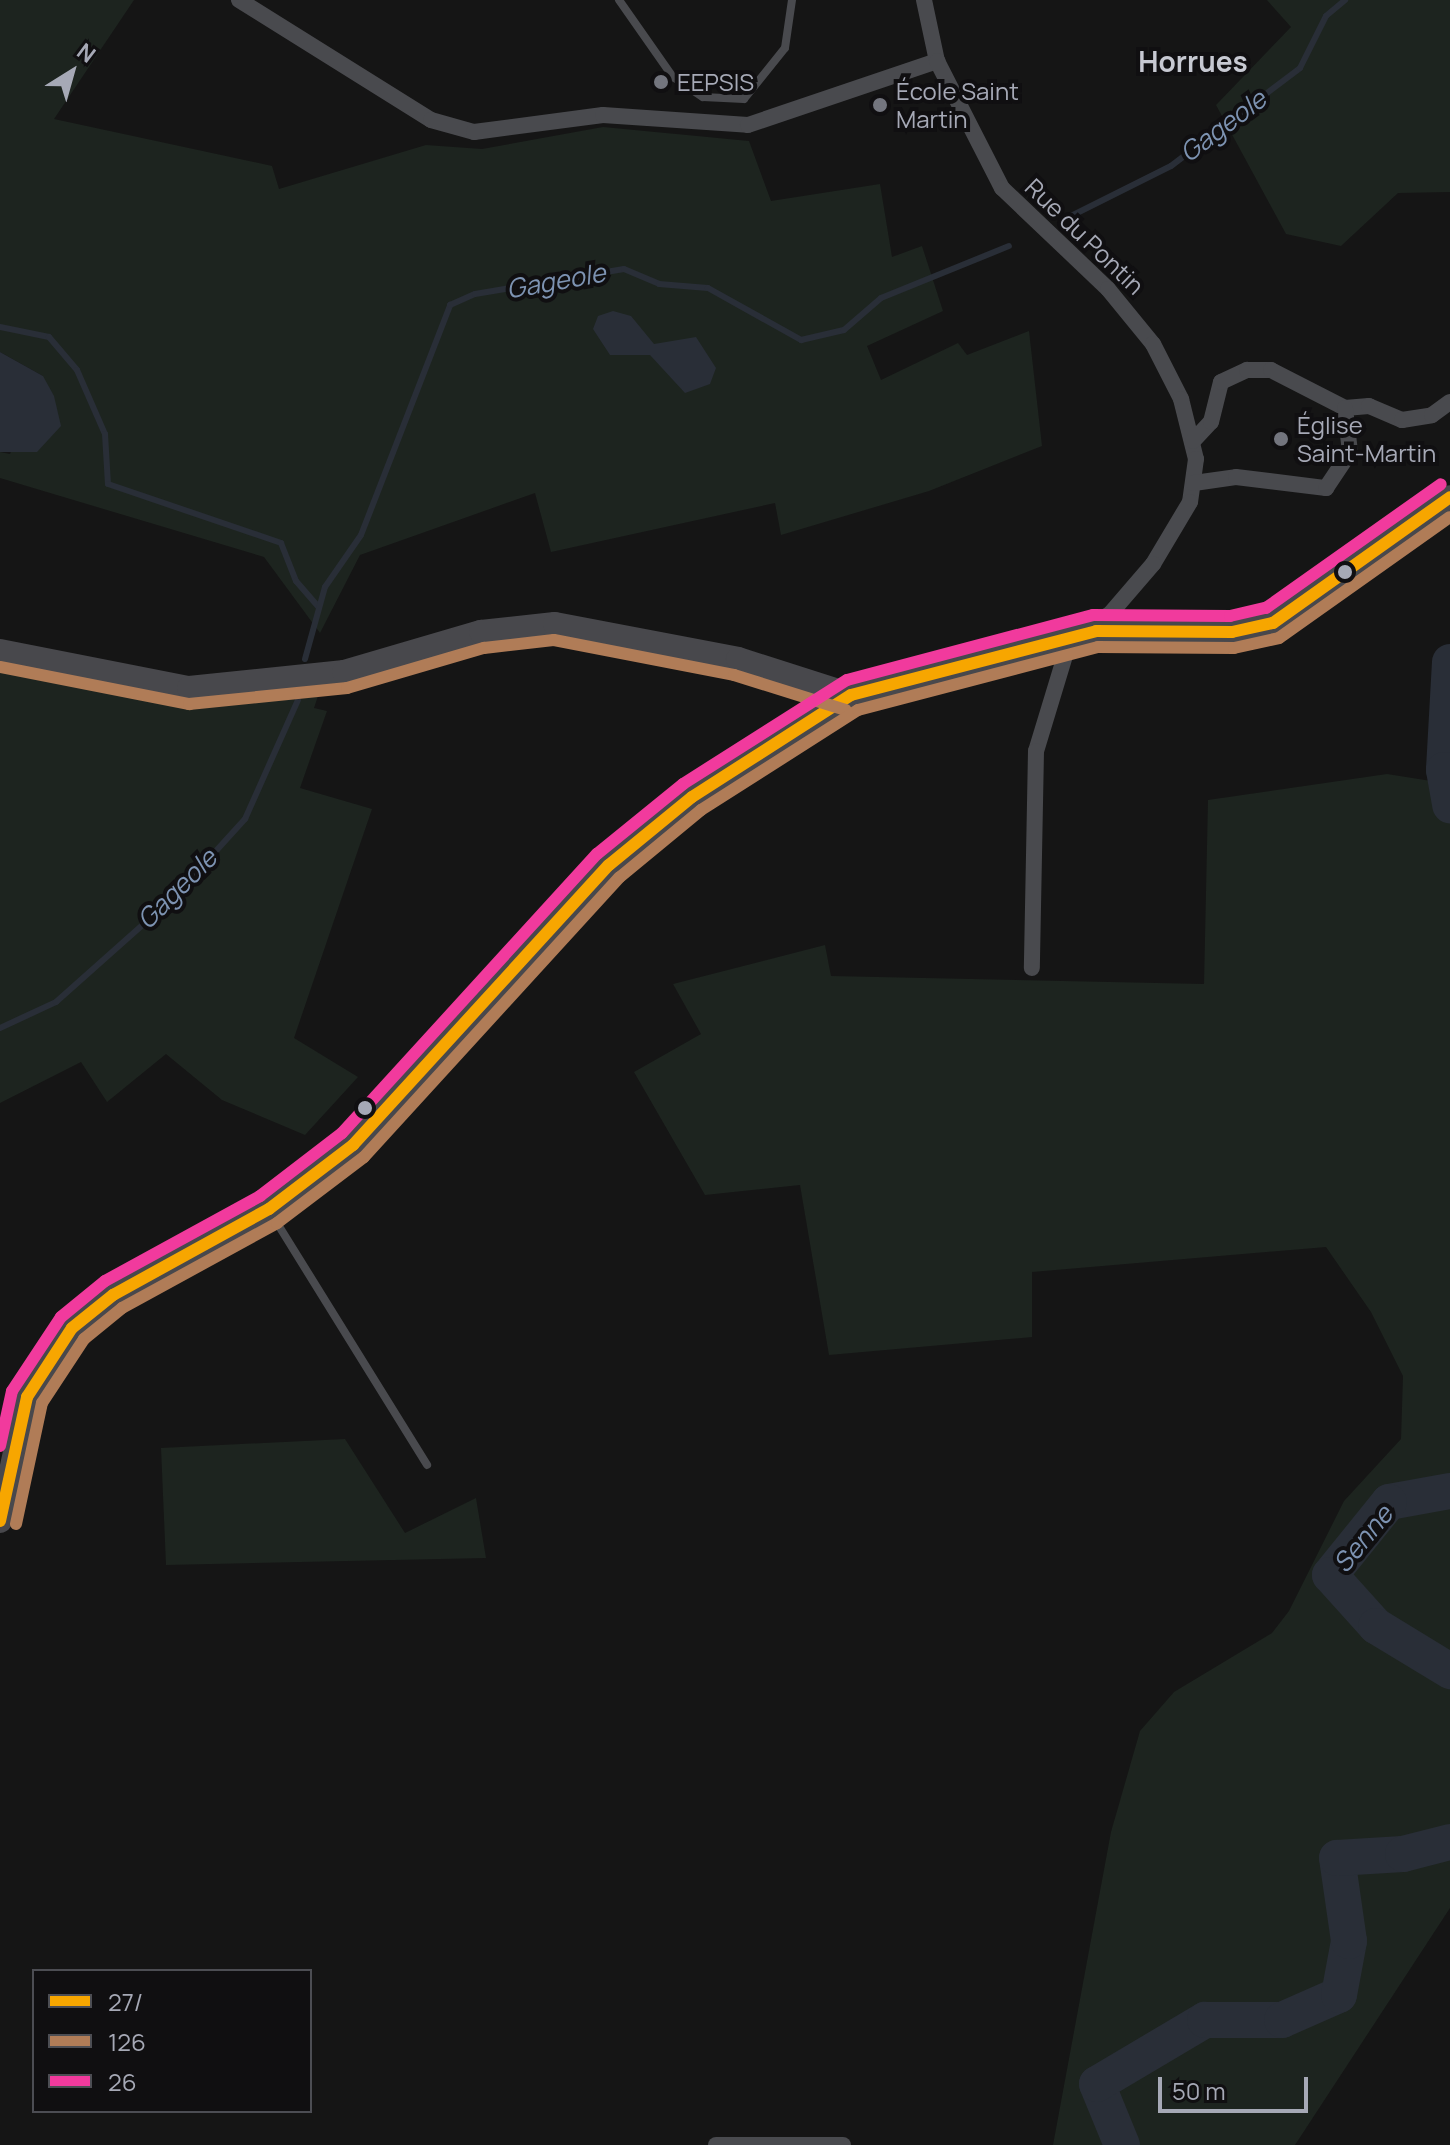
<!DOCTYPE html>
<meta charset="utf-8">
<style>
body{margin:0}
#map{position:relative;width:1450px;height:2145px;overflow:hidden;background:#151515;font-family:Manrope,sans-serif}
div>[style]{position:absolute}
.green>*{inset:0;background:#1d241f}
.water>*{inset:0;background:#292e37}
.stream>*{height:6px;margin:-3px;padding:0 3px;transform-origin:3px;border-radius:3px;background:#292e37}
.river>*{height:36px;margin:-18px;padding:0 18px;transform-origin:18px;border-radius:18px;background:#292e37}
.lane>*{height:8px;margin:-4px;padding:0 4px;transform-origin:4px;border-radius:4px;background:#494a4e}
.street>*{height:16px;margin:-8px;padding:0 8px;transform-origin:8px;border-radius:8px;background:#494a4e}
.secondary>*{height:24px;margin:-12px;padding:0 12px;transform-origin:12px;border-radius:12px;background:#48484c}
.bus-1>*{height:12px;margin:-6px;padding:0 6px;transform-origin:6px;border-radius:6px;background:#f7a600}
.bus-2>*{height:12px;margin:-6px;padding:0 6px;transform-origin:6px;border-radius:6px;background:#b07c57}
.bus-3>*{height:12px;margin:-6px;padding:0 6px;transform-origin:6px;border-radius:6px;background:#f13a9d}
.dots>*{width:22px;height:22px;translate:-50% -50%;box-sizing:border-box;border:4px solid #100f11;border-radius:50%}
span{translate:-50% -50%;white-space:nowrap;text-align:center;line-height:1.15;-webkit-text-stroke:8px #100f11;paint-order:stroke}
.poi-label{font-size:24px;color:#a6a9b6}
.left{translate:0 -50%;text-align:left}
.street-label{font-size:24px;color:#a6a9b6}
.water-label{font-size:26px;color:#7d93b2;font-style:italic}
.quarter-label{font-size:28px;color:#c7c9d2;font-weight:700}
.legend{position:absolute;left:32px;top:1969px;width:280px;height:144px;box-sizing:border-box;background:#100f11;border:2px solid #4c4d53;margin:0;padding:10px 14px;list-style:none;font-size:24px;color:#a6a9b6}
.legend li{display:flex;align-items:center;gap:16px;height:40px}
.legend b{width:40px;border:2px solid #4c4d53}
.north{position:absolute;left:32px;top:32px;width:80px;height:80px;-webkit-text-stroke:6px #100f11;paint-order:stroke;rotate:37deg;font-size:22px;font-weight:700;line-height:32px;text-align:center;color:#a6a9b6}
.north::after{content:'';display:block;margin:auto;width:28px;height:36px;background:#a6a9b6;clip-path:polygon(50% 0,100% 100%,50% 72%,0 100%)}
.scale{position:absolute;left:1158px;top:2077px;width:150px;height:36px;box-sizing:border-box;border:4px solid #a6a9b6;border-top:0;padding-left:10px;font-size:24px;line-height:28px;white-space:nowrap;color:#a6a9b6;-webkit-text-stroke:6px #100f11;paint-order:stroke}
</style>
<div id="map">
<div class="green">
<div style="clip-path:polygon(0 0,134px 0,54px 119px,272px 166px,279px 189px,426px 145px,482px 149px,603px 127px,749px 141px,771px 201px,880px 184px,892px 257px,922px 246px,943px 311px,867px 346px,881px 380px,958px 343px,967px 355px,1029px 331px,1042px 446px,929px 491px,781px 535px,775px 503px,551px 552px,535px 493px,360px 555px,320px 633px,264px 557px,0 478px,0 452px,10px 454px,43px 376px,0 352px)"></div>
<div style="clip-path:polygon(1267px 0,1450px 0,1450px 192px,1398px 193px,1341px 246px,1286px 234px,1216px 105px,1291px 27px)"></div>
<div style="clip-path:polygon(0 661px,192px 698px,320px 690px,314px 708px,327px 711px,300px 788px,372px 809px,294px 1038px,358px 1077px,305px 1135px,222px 1100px,166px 1054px,107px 1102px,81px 1062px,0 1103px)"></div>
<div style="clip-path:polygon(1387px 774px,1450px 784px,1450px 1908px,1295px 2145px,1053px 2145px,1111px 1832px,1140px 1731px,1174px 1692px,1272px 1633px,1289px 1611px,1344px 1501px,1401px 1439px,1403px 1376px,1371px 1312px,1326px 1247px,1032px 1272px,1032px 1337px,829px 1355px,800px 1185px,705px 1195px,634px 1072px,701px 1034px,673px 984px,825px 945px,831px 976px,1204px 984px,1208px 800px)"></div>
<div style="clip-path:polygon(345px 1439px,405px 1533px,476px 1498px,486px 1558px,166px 1565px,161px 1448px)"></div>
</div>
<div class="water">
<div style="clip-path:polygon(613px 311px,631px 316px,654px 344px,696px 337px,716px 368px,710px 384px,685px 393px,650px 355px,610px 355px,593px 329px,598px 316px)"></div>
<div style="clip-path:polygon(0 352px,43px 376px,54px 396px,61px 426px,37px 452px,0 452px)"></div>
</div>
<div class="stream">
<div style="left:1069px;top:217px;width:114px;rotate:-26.6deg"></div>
<div style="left:1171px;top:166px;width:162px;rotate:-37.2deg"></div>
<div style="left:1300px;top:68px;width:58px;rotate:-63.4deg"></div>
<div style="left:1326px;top:16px;width:25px;rotate:-40deg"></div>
<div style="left:0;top:327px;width:50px;rotate:11.5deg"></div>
<div style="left:49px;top:337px;width:43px;rotate:49.7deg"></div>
<div style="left:77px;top:370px;width:70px;rotate:66.4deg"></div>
<div style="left:105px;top:434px;width:50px;rotate:86.6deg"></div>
<div style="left:108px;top:484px;width:183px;rotate:18.8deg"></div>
<div style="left:281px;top:543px;width:41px;rotate:68.5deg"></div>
<div style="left:296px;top:581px;width:35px;rotate:49deg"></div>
<div style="left:305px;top:659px;width:75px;rotate:-74.5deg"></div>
<div style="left:325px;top:587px;width:63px;rotate:-55.3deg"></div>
<div style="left:361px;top:535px;width:247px;rotate:-68.8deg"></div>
<div style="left:450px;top:305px;width:27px;rotate:-24deg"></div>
<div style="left:475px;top:294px;width:151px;rotate:-9.5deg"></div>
<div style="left:624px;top:269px;width:38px;rotate:23deg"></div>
<div style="left:659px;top:284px;width:49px;rotate:4.7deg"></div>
<div style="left:708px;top:288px;width:107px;rotate:29.2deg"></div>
<div style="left:801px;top:340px;width:44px;rotate:-13.1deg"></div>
<div style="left:844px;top:330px;width:49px;rotate:-40.9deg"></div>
<div style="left:881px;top:298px;width:138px;rotate:-22.1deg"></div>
<div style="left:0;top:1028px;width:62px;rotate:-24.9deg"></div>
<div style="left:56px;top:1002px;width:161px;rotate:-41.7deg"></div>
<div style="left:176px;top:895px;width:103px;rotate:-47.8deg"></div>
<div style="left:245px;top:819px;width:130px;rotate:-66deg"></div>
</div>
<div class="river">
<div style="left:1450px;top:662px;width:108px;rotate:93.2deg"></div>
<div style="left:1444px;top:770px;width:36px;rotate:80deg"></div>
<div style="left:1450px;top:1491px;width:62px;rotate:169.8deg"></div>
<div style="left:1389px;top:1502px;width:94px;rotate:128.9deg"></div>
<div style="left:1330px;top:1575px;width:69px;rotate:48deg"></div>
<div style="left:1376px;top:1626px;width:87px;rotate:31.3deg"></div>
<div style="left:1122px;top:2145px;width:66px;rotate:-112.3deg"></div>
<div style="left:1097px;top:2084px;width:126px;rotate:-30.7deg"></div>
<div style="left:1205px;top:2020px;width:77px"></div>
<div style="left:1282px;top:2020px;width:62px;rotate:-23.7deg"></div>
<div style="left:1339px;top:1995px;width:55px;rotate:-79.5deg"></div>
<div style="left:1349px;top:1941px;width:84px;rotate:-98.2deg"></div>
<div style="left:1337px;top:1858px;width:66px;rotate:-3.5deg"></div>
<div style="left:1403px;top:1854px;width:49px;rotate:-14.3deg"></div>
</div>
<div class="lane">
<div style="left:619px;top:0;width:94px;rotate:55deg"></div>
<div style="left:673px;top:77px;width:36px;rotate:34deg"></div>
<div style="left:703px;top:97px;width:41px;rotate:2.8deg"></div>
<div style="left:744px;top:99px;width:65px;rotate:-51.2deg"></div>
<div style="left:785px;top:48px;width:49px;rotate:-81.7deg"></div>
<div style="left:269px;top:1210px;width:300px;rotate:58.2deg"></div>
</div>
<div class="street">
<div style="left:239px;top:0;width:226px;rotate:32deg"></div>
<div style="left:431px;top:120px;width:45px;rotate:15.6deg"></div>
<div style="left:474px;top:132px;width:130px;rotate:-7.5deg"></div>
<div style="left:603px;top:115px;width:145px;rotate:3.9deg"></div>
<div style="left:748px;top:125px;width:200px;rotate:-18.7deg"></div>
<div style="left:924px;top:0;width:62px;rotate:78deg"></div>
<div style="left:937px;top:61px;width:143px;rotate:62.9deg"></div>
<div style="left:1002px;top:188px;width:146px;rotate:43.6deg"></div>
<div style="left:1108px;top:289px;width:71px;rotate:50.7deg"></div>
<div style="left:1153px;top:344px;width:62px;rotate:63deg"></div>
<div style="left:1181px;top:399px;width:62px;rotate:76deg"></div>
<div style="left:1196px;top:459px;width:43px;rotate:97.9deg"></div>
<div style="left:1190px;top:502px;width:72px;rotate:120.8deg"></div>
<div style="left:1153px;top:564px;width:66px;rotate:130.7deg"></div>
<div style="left:1110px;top:614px;width:45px;rotate:150.6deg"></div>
<div style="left:1071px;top:636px;width:120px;rotate:106.9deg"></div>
<div style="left:1036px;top:751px;width:217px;rotate:91.1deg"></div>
<div style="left:1193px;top:441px;width:26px;rotate:-47deg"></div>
<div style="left:1211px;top:422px;width:41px;rotate:-76deg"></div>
<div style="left:1221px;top:382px;width:29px;rotate:-25deg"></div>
<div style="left:1247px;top:370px;width:24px"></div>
<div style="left:1271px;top:370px;width:83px;rotate:27.2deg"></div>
<div style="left:1345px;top:408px;width:24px;rotate:-5deg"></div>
<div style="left:1369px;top:406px;width:36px;rotate:23deg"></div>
<div style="left:1402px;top:420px;width:30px;rotate:-9deg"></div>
<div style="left:1432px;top:415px;width:22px;rotate:-36deg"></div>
<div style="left:1194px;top:483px;width:42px;rotate:-8.1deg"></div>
<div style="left:1236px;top:477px;width:91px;rotate:7deg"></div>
<div style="left:1326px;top:488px;width:43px;rotate:-56.3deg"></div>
<div style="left:1350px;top:452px;width:44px;rotate:-96.5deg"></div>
<div style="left:716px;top:2145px;width:127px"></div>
</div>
<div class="secondary">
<div style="left:0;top:651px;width:193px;rotate:11.1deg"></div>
<div style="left:189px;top:688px;width:156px;rotate:-5.9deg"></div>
<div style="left:344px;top:672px;width:143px;rotate:-16.3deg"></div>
<div style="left:481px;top:632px;width:74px;rotate:-6.2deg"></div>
<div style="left:555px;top:624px;width:186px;rotate:10.8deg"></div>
<div style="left:738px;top:659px;width:119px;rotate:17.7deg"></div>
<div style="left:0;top:1521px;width:127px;rotate:-77.7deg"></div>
<div style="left:27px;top:1397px;width:82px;rotate:-56.9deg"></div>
<div style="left:72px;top:1328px;width:53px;rotate:-38.8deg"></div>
<div style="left:113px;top:1295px;width:178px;rotate:-28.9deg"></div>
<div style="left:269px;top:1209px;width:106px;rotate:-37.3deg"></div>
<div style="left:353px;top:1145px;width:379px;rotate:-47.6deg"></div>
<div style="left:609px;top:865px;width:107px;rotate:-39.3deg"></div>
<div style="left:692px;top:797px;width:189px;rotate:-32.7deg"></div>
<div style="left:851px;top:695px;width:253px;rotate:-14.6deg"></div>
<div style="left:1096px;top:631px;width:136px;rotate:0.4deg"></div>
<div style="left:1232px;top:632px;width:42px;rotate:-12.4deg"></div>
<div style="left:1273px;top:623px;width:217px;rotate:-35.4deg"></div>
</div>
<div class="bus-1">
<div style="left:0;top:1521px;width:127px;rotate:-77.7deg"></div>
<div style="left:27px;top:1397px;width:82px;rotate:-56.9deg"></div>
<div style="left:72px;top:1328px;width:53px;rotate:-38.8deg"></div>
<div style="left:113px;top:1295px;width:178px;rotate:-28.9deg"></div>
<div style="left:269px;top:1209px;width:106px;rotate:-37.3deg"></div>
<div style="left:353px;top:1145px;width:379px;rotate:-47.6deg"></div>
<div style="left:609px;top:865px;width:107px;rotate:-39.3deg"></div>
<div style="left:692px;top:797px;width:189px;rotate:-32.7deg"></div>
<div style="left:851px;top:695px;width:253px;rotate:-14.6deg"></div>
<div style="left:1096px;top:631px;width:136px;rotate:0.4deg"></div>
<div style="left:1232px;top:632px;width:42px;rotate:-12.4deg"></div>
<div style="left:1273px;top:623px;width:217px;rotate:-35.4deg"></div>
</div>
<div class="bus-2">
<div style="left:0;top:667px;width:193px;rotate:11.1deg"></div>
<div style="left:189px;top:704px;width:159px;rotate:-5.8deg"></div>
<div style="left:347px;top:688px;width:143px;rotate:-16.3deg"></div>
<div style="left:484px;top:648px;width:70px;rotate:-6.5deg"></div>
<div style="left:554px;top:640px;width:183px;rotate:11deg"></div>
<div style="left:734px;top:675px;width:117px;rotate:17.4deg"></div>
<div style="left:16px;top:1524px;width:124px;rotate:-77.9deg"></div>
<div style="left:42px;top:1403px;width:77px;rotate:-56.7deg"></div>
<div style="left:84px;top:1339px;width:49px;rotate:-39.2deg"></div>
<div style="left:122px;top:1308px;width:177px;rotate:-28.7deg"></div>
<div style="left:277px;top:1223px;width:109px;rotate:-37.2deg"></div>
<div style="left:364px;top:1157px;width:379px;rotate:-47.6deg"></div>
<div style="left:620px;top:877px;width:105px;rotate:-39.6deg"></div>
<div style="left:701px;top:810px;width:186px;rotate:-32.5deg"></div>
<div style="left:858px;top:710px;width:248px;rotate:-14.7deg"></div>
<div style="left:1098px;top:647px;width:136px;rotate:0.4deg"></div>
<div style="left:1234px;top:648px;width:46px;rotate:-12.5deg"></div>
<div style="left:1279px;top:638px;width:209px;rotate:-35.3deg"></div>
</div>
<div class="bus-3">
<div style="left:0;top:1446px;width:56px;rotate:-77.7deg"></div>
<div style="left:12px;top:1391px;width:89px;rotate:-56.5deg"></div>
<div style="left:61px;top:1317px;width:57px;rotate:-39.3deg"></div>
<div style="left:105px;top:1281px;width:177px;rotate:-28.7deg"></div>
<div style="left:260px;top:1196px;width:103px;rotate:-37.5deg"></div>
<div style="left:342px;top:1133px;width:378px;rotate:-47.6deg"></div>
<div style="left:597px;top:854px;width:111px;rotate:-39.1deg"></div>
<div style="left:683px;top:784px;width:194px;rotate:-32.4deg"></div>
<div style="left:847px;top:680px;width:254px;rotate:-14.8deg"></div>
<div style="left:1093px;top:615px;width:137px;rotate:0.4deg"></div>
<div style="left:1230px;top:616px;width:37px;rotate:-13deg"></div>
<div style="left:1266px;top:608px;width:214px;rotate:-35.3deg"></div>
</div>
<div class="dots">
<div style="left:661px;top:82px;background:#73757e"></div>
<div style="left:880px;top:105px;background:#73757e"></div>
<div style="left:1281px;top:439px;background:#73757e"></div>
<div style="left:1345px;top:572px;background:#a6a9b6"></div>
<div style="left:365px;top:1108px;background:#a6a9b6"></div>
</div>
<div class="poi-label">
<span class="left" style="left:677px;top:82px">EEPSIS</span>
<span class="left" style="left:896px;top:105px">École Saint<br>Martin</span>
<span class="left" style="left:1297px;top:439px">Église<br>Saint-Martin</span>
</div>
<div class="street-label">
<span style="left:1085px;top:236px;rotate:44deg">Rue du Pontin</span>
</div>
<div class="water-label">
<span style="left:1223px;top:126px;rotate:-37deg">Gageole</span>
<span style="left:556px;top:281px;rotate:-10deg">Gageole</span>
<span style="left:177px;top:889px;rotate:-45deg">Gageole</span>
<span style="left:1363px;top:1539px;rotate:-51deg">Senne</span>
</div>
<div class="quarter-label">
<span style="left:1193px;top:61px">Horrues</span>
</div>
<ul class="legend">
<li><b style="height:10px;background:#f7a600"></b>27/</li>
<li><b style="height:10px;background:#b07c57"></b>126</li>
<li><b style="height:10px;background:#f13a9d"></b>26</li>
</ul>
<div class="north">N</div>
<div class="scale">50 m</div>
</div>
